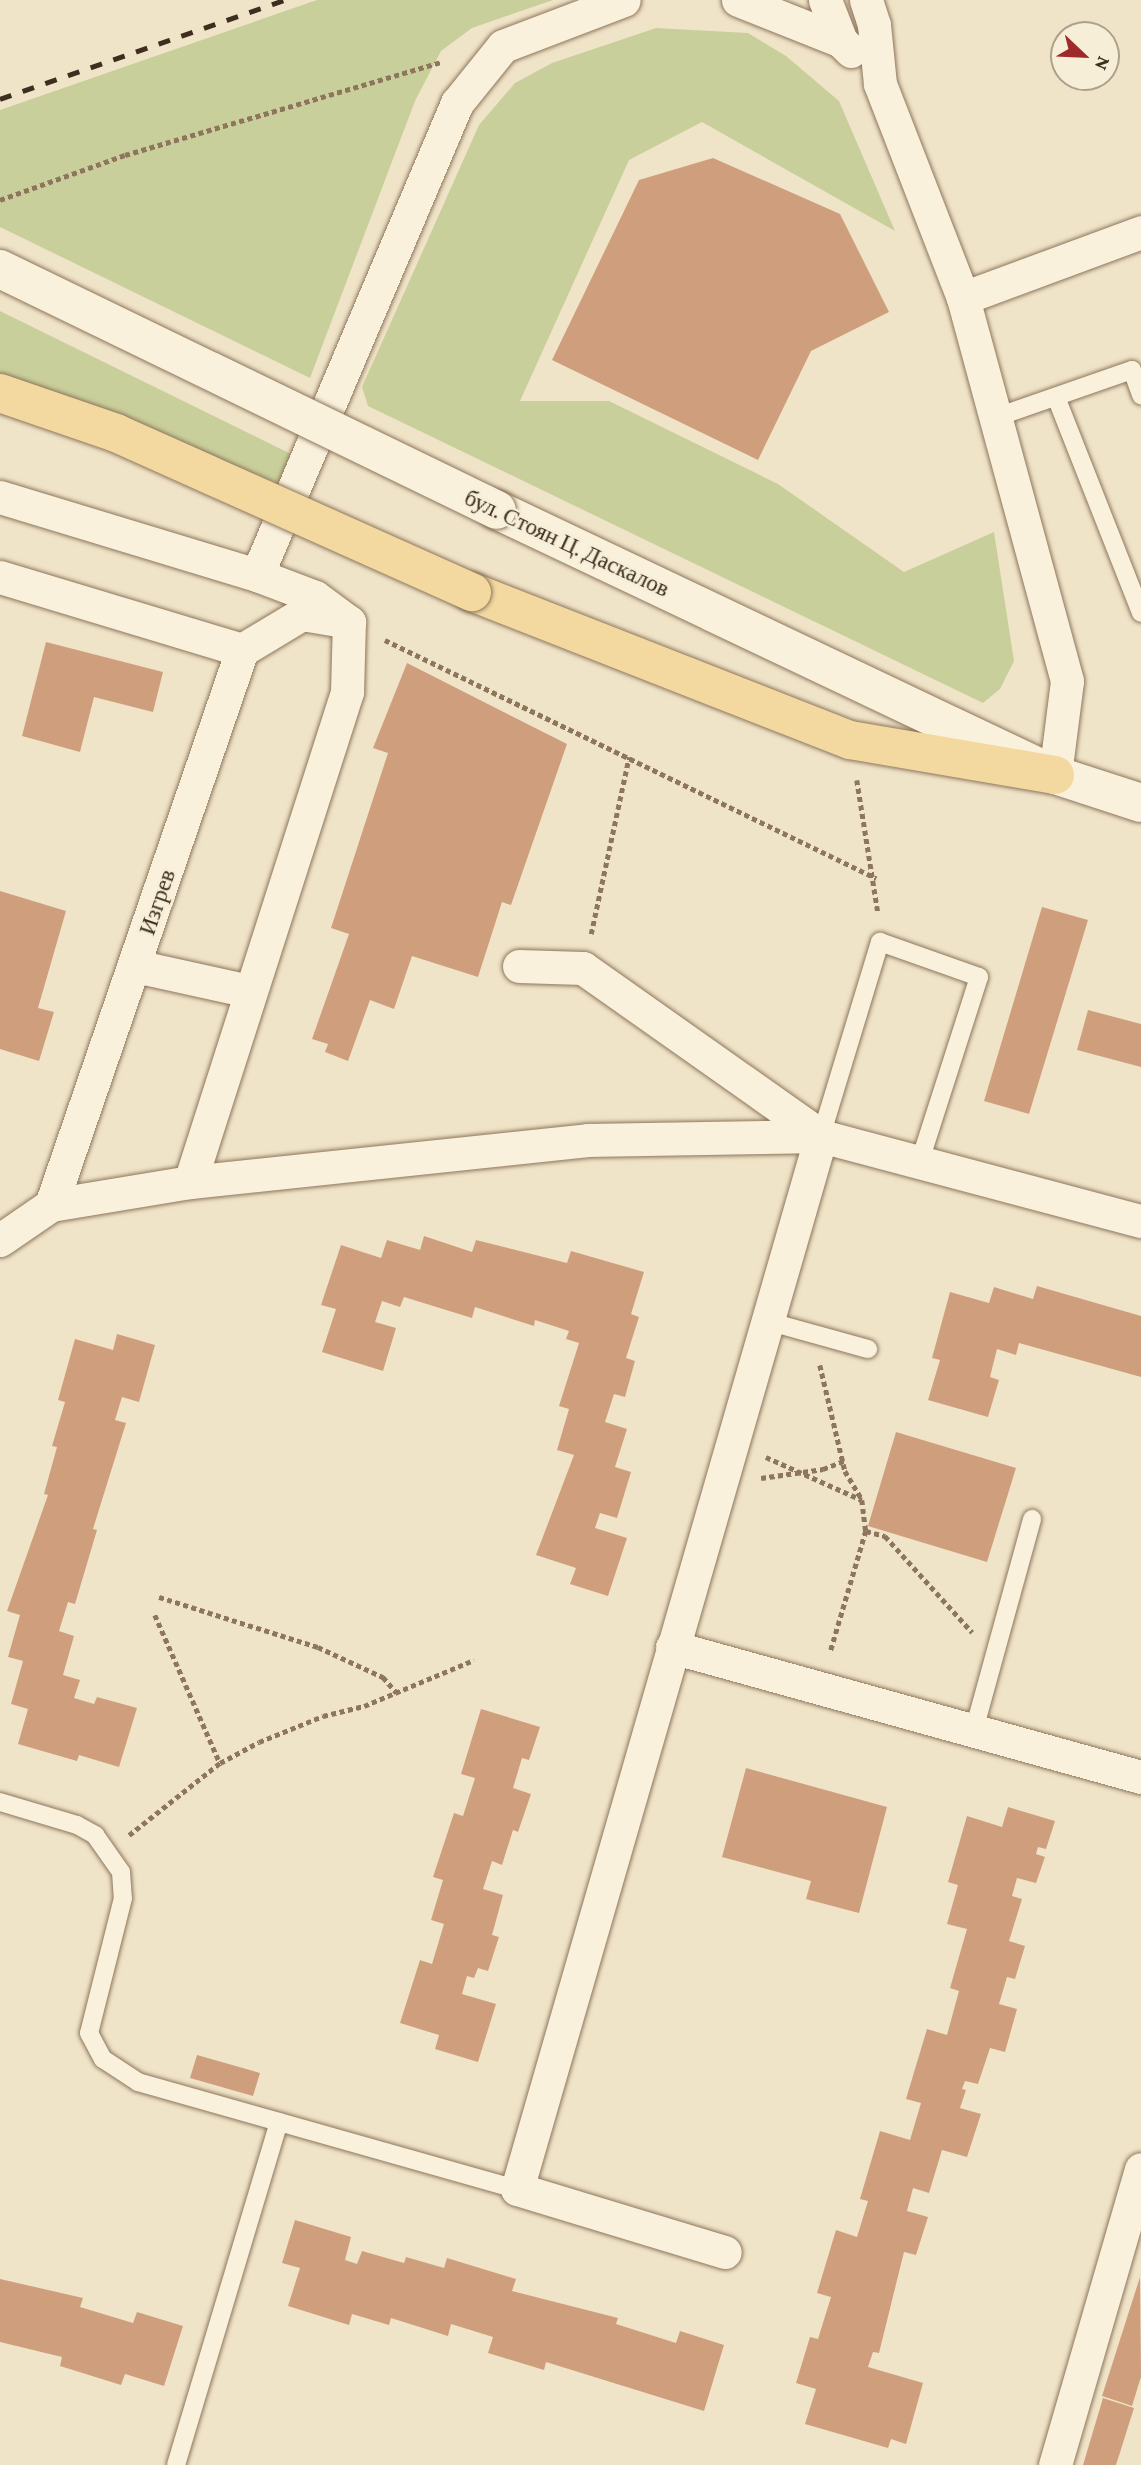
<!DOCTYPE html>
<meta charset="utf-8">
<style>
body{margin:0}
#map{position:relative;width:1141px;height:2465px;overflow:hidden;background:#f0e4c8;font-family:"Crimson Pro",serif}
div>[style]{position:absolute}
.green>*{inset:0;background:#c9cf9b}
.building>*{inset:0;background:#cf9f7d}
.path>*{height:4.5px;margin-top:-2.25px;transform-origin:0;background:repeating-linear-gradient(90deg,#8d765c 0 5px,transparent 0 8.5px)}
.roads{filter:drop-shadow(0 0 2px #8d765c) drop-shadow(0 0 2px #8d765c)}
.service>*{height:18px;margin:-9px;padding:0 9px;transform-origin:9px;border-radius:9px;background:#faf1dc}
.minor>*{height:33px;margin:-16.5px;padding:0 16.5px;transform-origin:16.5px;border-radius:16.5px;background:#faf1dc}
.tertiary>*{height:38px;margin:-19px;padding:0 19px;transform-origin:19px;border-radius:19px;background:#faf1dc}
.primary>*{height:38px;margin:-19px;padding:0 19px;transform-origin:19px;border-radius:19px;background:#f3d9a0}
.rail>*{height:5px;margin-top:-2.5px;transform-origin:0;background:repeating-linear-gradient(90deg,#3d2e20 0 12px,transparent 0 24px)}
.bridges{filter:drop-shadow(0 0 2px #8d765c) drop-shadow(0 0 2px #8d765c)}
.tertiary-bridge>*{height:38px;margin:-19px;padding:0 19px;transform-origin:19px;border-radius:19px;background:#faf1dc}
.primary-bridge>*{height:38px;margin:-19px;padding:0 19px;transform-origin:19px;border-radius:19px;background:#f3d9a0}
span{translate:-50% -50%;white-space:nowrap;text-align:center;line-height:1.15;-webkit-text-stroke:5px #f7eed8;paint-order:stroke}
.street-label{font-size:23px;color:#3d2e20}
.north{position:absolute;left:1050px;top:21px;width:70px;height:70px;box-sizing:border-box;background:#f7eed8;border:2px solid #ada18e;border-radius:50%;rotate:113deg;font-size:19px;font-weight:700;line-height:28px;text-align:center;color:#3d2e20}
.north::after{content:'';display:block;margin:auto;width:24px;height:32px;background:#9e2a2b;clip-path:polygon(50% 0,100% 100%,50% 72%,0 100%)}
</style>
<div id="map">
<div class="green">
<div style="clip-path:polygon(317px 0,553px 0,472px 28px,441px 51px,415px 101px,310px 378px,0 227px,0 110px)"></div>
<div style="clip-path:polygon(656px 28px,748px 33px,786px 56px,839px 101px,895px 231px,702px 122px,629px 160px,520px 401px,609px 401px,778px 484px,904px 572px,994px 532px,1014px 661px,1000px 689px,983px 703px,368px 406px,362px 387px,479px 125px,515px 83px,552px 63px)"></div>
<div style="clip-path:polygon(0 311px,291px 454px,279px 484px,80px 401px,0 374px)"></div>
</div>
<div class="building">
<div style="clip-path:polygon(713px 158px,840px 214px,889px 312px,811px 351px,758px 460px,552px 360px,639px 180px)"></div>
<div style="clip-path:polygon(46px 642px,163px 672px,153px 712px,94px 697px,80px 752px,22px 736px)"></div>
<div style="clip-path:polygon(407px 663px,567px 744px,511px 905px,502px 902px,478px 977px,412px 956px,394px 1009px,370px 1000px,348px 1061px,325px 1052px,328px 1044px,312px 1039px,349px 934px,331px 928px,388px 753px,373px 748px)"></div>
<div style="clip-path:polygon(0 891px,66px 911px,38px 1008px,54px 1012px,39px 1061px,0 1049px)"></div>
<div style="clip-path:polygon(1042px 907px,1088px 920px,1029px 1114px,984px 1101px)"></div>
<div style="clip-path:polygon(1088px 1010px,1141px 1024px,1141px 1067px,1077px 1050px)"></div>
<div style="clip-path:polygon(424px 1236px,472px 1252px,476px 1240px,567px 1263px,571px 1251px,644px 1272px,631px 1314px,639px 1317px,626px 1358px,635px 1361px,625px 1397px,614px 1394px,605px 1422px,627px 1429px,615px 1467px,631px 1472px,617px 1518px,600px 1513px,595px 1528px,627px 1538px,608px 1596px,570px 1584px,576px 1568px,536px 1555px,574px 1455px,557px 1450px,569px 1409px,559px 1406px,579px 1343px,566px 1339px,569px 1331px,535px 1320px,534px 1326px,475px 1307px,472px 1318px,404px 1297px,400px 1307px,382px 1301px,375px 1322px,396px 1328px,383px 1371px,322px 1352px,336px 1309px,321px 1305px,341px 1245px,381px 1258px,387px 1240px,420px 1250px)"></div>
<div style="clip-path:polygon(1037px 1286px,1141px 1316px,1141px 1377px,1019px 1343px,1016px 1355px,997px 1349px,990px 1377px,999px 1380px,988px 1417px,928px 1400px,940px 1360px,932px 1358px,950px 1292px,989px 1303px,994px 1287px,1033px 1299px)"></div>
<div style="clip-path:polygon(117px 1334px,155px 1345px,139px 1402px,122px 1397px,115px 1420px,126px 1423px,93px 1529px,97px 1530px,75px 1604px,68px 1602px,59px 1631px,74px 1636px,63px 1675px,80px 1680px,74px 1698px,94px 1704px,97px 1697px,137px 1708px,119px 1767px,79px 1755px,77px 1761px,18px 1744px,28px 1709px,11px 1704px,23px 1661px,8px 1657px,20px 1615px,7px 1611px,48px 1495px,44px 1494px,57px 1447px,52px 1446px,65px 1402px,58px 1400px,75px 1339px,113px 1350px)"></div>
<div style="clip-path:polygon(896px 1432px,1016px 1468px,987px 1562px,868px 1526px)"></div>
<div style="clip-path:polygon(481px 1709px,540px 1727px,529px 1760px,522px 1758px,513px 1788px,531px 1794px,518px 1832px,513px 1830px,502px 1865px,492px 1861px,483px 1889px,503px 1895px,492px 1935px,499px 1937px,488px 1971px,478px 1968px,474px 1978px,467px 1976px,462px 1994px,496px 2004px,478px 2062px,435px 2049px,439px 2035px,400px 2023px,420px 1960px,432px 1964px,444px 1924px,431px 1920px,443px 1880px,433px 1877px,454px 1813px,463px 1816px,475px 1778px,461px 1774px)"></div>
<div style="clip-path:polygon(746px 1768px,887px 1807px,859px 1913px,806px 1899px,811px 1881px,722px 1857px)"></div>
<div style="clip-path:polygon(1008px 1807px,1055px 1821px,1046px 1849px,1038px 1847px,1036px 1854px,1045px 1857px,1036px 1883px,1017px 1878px,1012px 1896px,1022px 1899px,1009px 1941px,1025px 1946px,1015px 1979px,1007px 1977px,999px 2004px,1017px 2009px,1005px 2052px,990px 2048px,978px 2084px,965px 2081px,962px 2089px,966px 2090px,960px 2108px,981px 2114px,967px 2157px,942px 2150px,929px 2193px,913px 2188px,907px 2211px,928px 2217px,916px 2255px,904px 2252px,879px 2353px,873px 2352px,868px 2367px,923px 2383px,906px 2444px,891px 2439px,888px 2448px,805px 2424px,816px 2389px,796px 2383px,810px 2337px,818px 2339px,831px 2297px,817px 2293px,836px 2230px,857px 2237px,868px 2201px,860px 2199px,880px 2131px,910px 2140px,921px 2103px,906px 2099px,927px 2029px,947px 2035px,959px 1991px,950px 1988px,967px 1929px,947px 1924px,958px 1885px,948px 1882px,967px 1816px,1002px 1827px)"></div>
<div style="clip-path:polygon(197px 2055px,260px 2073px,253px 2096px,190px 2078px)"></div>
<div style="clip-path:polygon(295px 2220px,351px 2237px,345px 2260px,357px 2264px,362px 2251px,404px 2263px,406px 2257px,444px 2268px,447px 2258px,516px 2279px,512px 2291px,618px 2318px,616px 2324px,676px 2343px,680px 2331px,724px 2345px,704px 2411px,546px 2362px,544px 2370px,488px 2353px,493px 2337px,451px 2324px,448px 2336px,391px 2318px,389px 2325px,352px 2314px,349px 2325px,288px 2306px,300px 2268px,282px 2263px)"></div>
<div style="clip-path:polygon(1140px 2277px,1141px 2377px,1132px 2406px,1102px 2396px)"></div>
<div style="clip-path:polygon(0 2279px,83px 2298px,80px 2307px,133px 2323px,137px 2312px,183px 2326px,164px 2386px,125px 2374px,121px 2385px,60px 2366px,62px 2357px,0 2342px)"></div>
<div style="clip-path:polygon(1103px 2398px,1134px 2408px,1116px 2465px,1083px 2465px)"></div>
</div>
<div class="path">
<div style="left:0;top:200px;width:133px;rotate:-19.8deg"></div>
<div style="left:125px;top:155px;width:329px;rotate:-16.4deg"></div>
<div style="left:385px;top:640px;width:546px;rotate:25.86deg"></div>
<div style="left:857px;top:780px;width:135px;rotate:81deg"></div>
<div style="left:591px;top:934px;width:181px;rotate:-77.9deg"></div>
<div style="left:820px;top:1365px;width:109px;rotate:76.7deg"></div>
<div style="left:845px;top:1471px;width:33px;rotate:59deg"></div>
<div style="left:766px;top:1457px;width:105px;rotate:24.1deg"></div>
<div style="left:862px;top:1500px;width:31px;rotate:83deg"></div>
<div style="left:866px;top:1531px;width:127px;rotate:106.4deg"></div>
<div style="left:761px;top:1478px;width:63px;rotate:-8.3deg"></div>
<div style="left:823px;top:1469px;width:25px;rotate:-21deg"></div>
<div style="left:866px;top:1531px;width:20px;rotate:15deg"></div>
<div style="left:885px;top:1536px;width:130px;rotate:47.8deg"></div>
<div style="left:159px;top:1597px;width:167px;rotate:17.5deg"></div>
<div style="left:318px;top:1647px;width:72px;rotate:24.8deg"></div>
<div style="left:383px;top:1677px;width:21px;rotate:49deg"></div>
<div style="left:155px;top:1615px;width:162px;rotate:66.3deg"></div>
<div style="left:129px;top:1835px;width:116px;rotate:-38.4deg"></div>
<div style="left:220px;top:1763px;width:44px;rotate:-28.3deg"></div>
<div style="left:259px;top:1742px;width:69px;rotate:-22.1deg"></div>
<div style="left:323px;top:1716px;width:42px;rotate:-13.7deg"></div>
<div style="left:364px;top:1706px;width:119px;rotate:-22.7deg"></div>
</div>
<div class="roads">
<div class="service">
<div style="left:1056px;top:397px;width:232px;rotate:68.5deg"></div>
<div style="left:994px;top:418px;width:146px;rotate:-19.2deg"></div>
<div style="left:1132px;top:370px;width:27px;rotate:70deg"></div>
<div style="left:821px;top:1136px;width:203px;rotate:-73.1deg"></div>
<div style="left:880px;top:942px;width:105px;rotate:19.5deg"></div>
<div style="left:979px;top:977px;width:193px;rotate:107.8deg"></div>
<div style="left:767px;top:1321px;width:105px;rotate:15.5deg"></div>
<div style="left:974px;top:1730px;width:219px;rotate:-74.6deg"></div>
<div style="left:0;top:1802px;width:80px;rotate:16.6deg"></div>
<div style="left:77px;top:1825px;width:21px;rotate:29deg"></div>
<div style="left:95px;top:1835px;width:45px;rotate:54.9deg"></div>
<div style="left:121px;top:1872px;width:26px;rotate:86deg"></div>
<div style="left:123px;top:1898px;width:139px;rotate:104.1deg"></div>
<div style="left:89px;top:2033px;width:30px;rotate:62deg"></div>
<div style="left:103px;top:2059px;width:42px;rotate:33.3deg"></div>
<div style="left:138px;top:2082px;width:394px;rotate:15.8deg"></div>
<div style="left:176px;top:2465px;width:358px;rotate:-73.3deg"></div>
</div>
<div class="minor">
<div style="left:738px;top:0;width:111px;rotate:21.7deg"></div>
<div style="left:825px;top:0;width:44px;rotate:68.7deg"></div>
<div style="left:841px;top:41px;width:14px;rotate:45deg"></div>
<div style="left:866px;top:0;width:26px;rotate:72deg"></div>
<div style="left:874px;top:25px;width:59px;rotate:84.2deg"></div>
<div style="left:880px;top:84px;width:230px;rotate:68.8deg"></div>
<div style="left:963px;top:298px;width:397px;rotate:74.8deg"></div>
<div style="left:1067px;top:681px;width:95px;rotate:97.3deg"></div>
<div style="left:963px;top:298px;width:190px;rotate:-20.3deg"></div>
<div style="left:0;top:497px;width:269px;rotate:16.9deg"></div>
<div style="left:257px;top:575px;width:513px;rotate:-67.04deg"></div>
<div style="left:457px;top:103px;width:73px;rotate:-51.1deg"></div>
<div style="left:503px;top:46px;width:129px;rotate:-20.8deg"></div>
<div style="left:0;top:577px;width:253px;rotate:16.8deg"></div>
<div style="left:135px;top:966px;width:117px;rotate:12.4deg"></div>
<div style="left:519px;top:966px;width:64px;rotate:1.8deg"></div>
<div style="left:583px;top:968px;width:291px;rotate:35.2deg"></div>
<div style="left:821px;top:1136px;width:1096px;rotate:106.1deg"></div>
<div style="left:517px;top:2189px;width:217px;rotate:16.9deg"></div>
<div style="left:190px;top:1182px;width:515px;rotate:-72.23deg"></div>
<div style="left:347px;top:692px;width:70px;rotate:-88.4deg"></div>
<div style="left:349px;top:622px;width:42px;rotate:-143.7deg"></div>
<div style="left:315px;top:597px;width:62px;rotate:-159.2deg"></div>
<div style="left:51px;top:1205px;width:141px;rotate:-9.4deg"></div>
<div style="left:190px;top:1182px;width:400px;rotate:-6deg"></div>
<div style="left:588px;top:1140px;width:233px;rotate:-1deg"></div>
<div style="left:821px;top:1136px;width:331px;rotate:14.9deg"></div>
<div style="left:0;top:1240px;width:62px;rotate:-34.5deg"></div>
<div style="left:51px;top:1205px;width:587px;rotate:-71.01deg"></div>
<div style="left:242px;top:650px;width:70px;rotate:-31deg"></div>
<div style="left:302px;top:614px;width:48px;rotate:9.7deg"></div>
<div style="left:672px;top:1647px;width:487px;rotate:15.5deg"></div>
<div style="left:1055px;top:2465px;width:308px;rotate:-73.8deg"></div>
</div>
<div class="tertiary">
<div style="left:497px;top:510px;width:618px;rotate:25.4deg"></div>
<div style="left:1055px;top:775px;width:90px;rotate:18deg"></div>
</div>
<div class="primary">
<div style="left:472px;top:592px;width:406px;rotate:21.4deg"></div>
<div style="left:850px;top:740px;width:208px;rotate:9.7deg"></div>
</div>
</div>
<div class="rail">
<div style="left:0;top:99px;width:302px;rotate:-19.2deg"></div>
</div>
<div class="bridges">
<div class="tertiary-bridge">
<div style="left:0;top:269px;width:552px;rotate:25.87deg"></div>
</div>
<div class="primary-bridge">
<div style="left:0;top:393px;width:123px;rotate:19deg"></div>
<div style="left:116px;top:433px;width:390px;rotate:24.1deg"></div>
</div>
</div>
<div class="street-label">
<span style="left:567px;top:543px;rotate:25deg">бул. Стоян Ц. Даскалов</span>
<span style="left:157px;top:902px;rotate:-71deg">Изгрев</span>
</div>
<div class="north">N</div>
</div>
